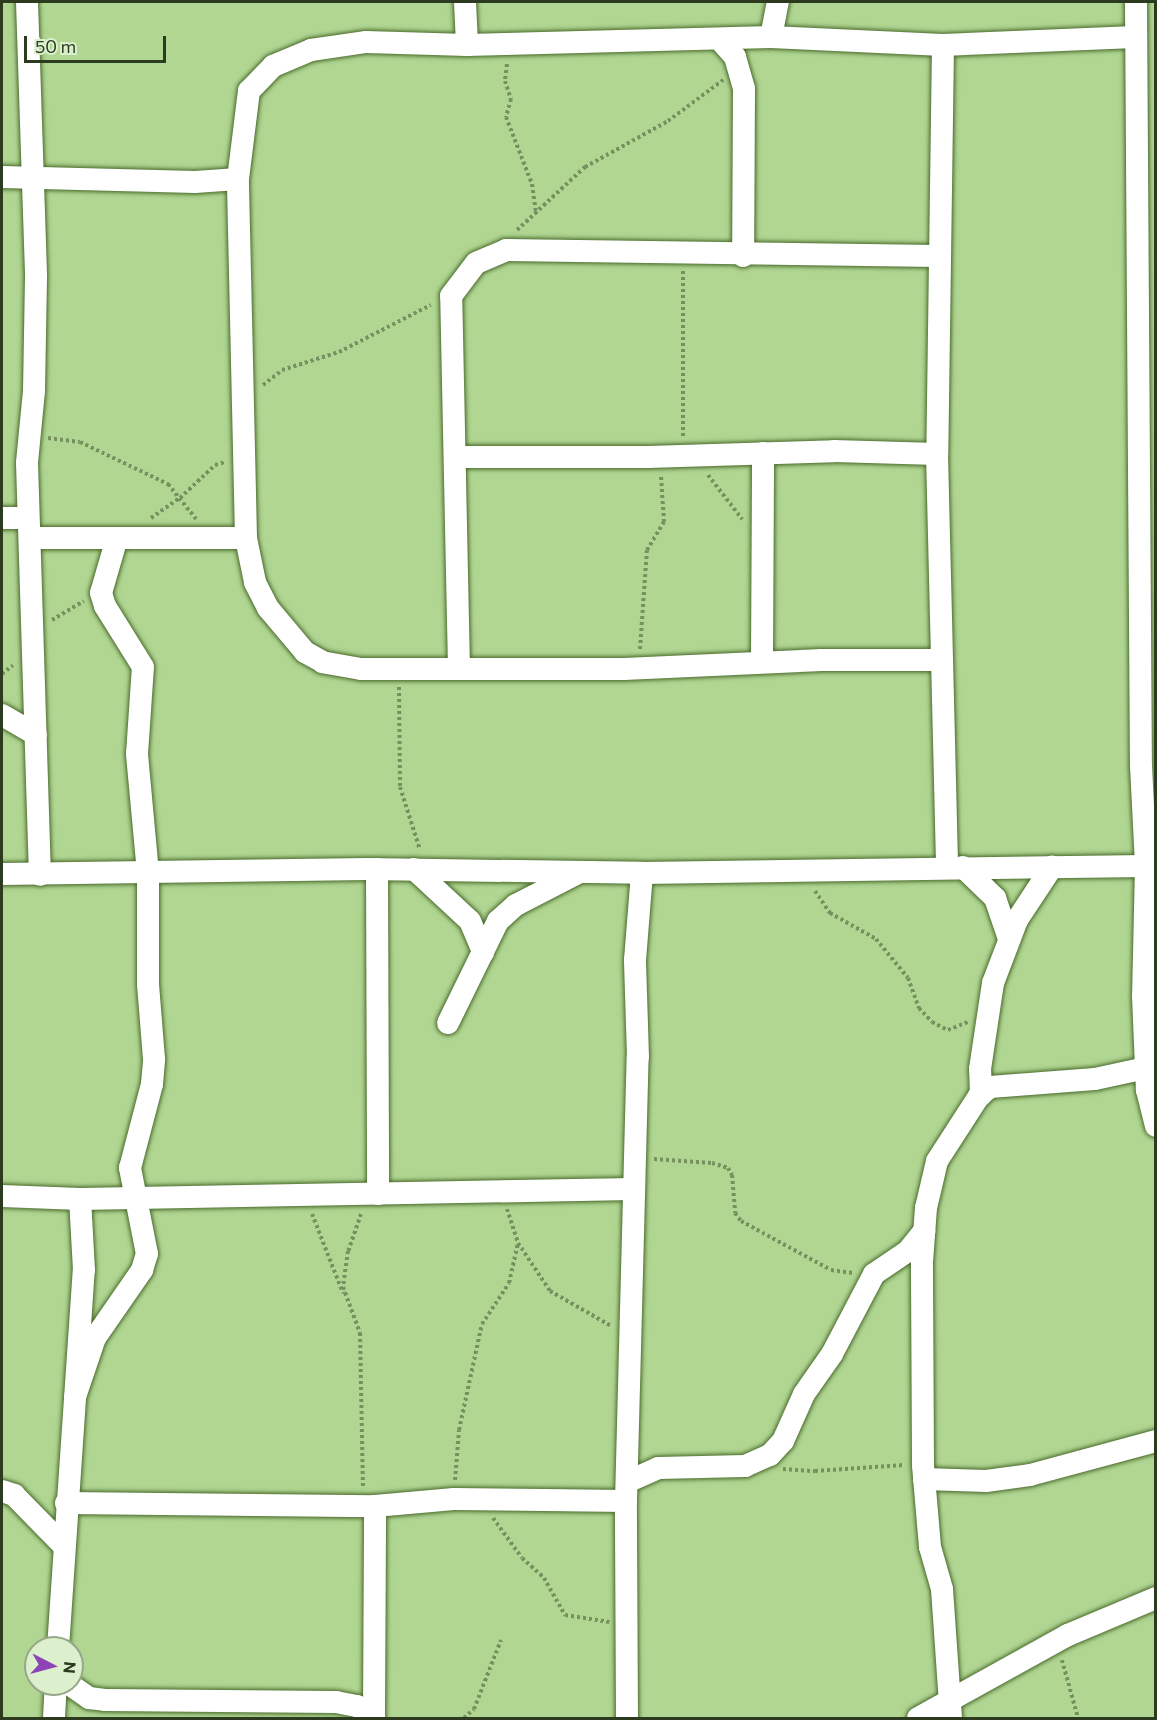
<!DOCTYPE html>
<style>
body{margin:0}
#map{position:relative;width:1157px;height:1720px;overflow:hidden;background:#b0d692;font-family:Commissioner,sans-serif}
div>[style]{position:absolute}
.path>*{height:4px;margin-top:-2px;transform-origin:0;background:repeating-linear-gradient(90deg,#75915f 0 3px,transparent 0 6px)}
.roads{filter:drop-shadow(0 0 2px #4a6b2c) drop-shadow(0 0 2px #4a6b2c)}
.street>*{height:22px;margin:-11px;padding:0 11px;transform-origin:11px;border-radius:11px;background:#fff}
span{translate:-50% -50%;white-space:nowrap;text-align:center;line-height:1.15;-webkit-text-stroke:5px #dcf0ce;paint-order:stroke}
.frame{position:absolute;inset:0;border:3px solid #2c3b20;pointer-events:none}
.north{position:absolute;left:24px;top:1636px;width:60px;height:60px;box-sizing:border-box;background:#dcf0ce;border:2px solid #96a888;border-radius:50%;rotate:96deg;font-size:16px;font-weight:700;line-height:24px;text-align:center;color:#2c3b20}
.north::after{content:'';display:block;margin:auto;width:21px;height:27px;background:#8e44b6;clip-path:polygon(50% 0,100% 100%,50% 72%,0 100%)}
.scale{position:absolute;left:24px;top:36px;width:142px;height:27px;box-sizing:border-box;border:3px solid #2c3b20;border-top:0;padding-left:8px;font-size:18px;line-height:21px;white-space:nowrap;color:#2c3b20;-webkit-text-stroke:4px #dcf0ce;paint-order:stroke}
</style>
<div id="map">
<div class="path">
<div style="left:507px;top:64px;width:17px;rotate:97deg"></div>
<div style="left:505px;top:81px;width:19px;rotate:72deg"></div>
<div style="left:511px;top:99px;width:19px;rotate:106deg"></div>
<div style="left:506px;top:117px;width:72px;rotate:68.8deg"></div>
<div style="left:532px;top:184px;width:27px;rotate:82deg"></div>
<div style="left:517px;top:230px;width:93px;rotate:-42.8deg"></div>
<div style="left:585px;top:167px;width:95px;rotate:-29deg"></div>
<div style="left:668px;top:121px;width:69px;rotate:-36.7deg"></div>
<div style="left:683px;top:271px;width:166px;rotate:90deg"></div>
<div style="left:263px;top:385px;width:24px;rotate:-38deg"></div>
<div style="left:282px;top:370px;width:60px;rotate:-17.5deg"></div>
<div style="left:339px;top:352px;width:103px;rotate:-27.1deg"></div>
<div style="left:48px;top:438px;width:32px;rotate:7deg"></div>
<div style="left:80px;top:442px;width:98px;rotate:25.5deg"></div>
<div style="left:168px;top:484px;width:45px;rotate:51.3deg"></div>
<div style="left:708px;top:475px;width:56px;rotate:52.3deg"></div>
<div style="left:151px;top:518px;width:35px;rotate:-35deg"></div>
<div style="left:180px;top:498px;width:48px;rotate:-43.3deg"></div>
<div style="left:215px;top:465px;width:10px;rotate:-17deg"></div>
<div style="left:52px;top:620px;width:37px;rotate:-31deg"></div>
<div style="left:640px;top:649px;width:99px;rotate:-86deg"></div>
<div style="left:647px;top:550px;width:33px;rotate:-59deg"></div>
<div style="left:664px;top:522px;width:46px;rotate:-93.7deg"></div>
<div style="left:2px;top:674px;width:14px;rotate:-39deg"></div>
<div style="left:399px;top:687px;width:100px;rotate:89.4deg"></div>
<div style="left:400px;top:787px;width:66px;rotate:72.4deg"></div>
<div style="left:815px;top:891px;width:27px;rotate:56deg"></div>
<div style="left:830px;top:913px;width:53px;rotate:29.5deg"></div>
<div style="left:876px;top:939px;width:50px;rotate:50.6deg"></div>
<div style="left:908px;top:978px;width:32px;rotate:70deg"></div>
<div style="left:919px;top:1008px;width:19px;rotate:47deg"></div>
<div style="left:932px;top:1022px;width:18px;rotate:27deg"></div>
<div style="left:948px;top:1030px;width:22px;rotate:-22deg"></div>
<div style="left:654px;top:1159px;width:58px;rotate:3.9deg"></div>
<div style="left:712px;top:1163px;width:17px;rotate:17deg"></div>
<div style="left:728px;top:1168px;width:8px;rotate:60deg"></div>
<div style="left:732px;top:1175px;width:38px;rotate:85deg"></div>
<div style="left:735px;top:1213px;width:10px;rotate:53deg"></div>
<div style="left:741px;top:1221px;width:102px;rotate:28.6deg"></div>
<div style="left:831px;top:1270px;width:22px;rotate:8deg"></div>
<div style="left:507px;top:1209px;width:36px;rotate:72deg"></div>
<div style="left:518px;top:1243px;width:58px;rotate:56.3deg"></div>
<div style="left:550px;top:1291px;width:70px;rotate:29.8deg"></div>
<div style="left:312px;top:1214px;width:85px;rotate:68.6deg"></div>
<div style="left:361px;top:1214px;width:39px;rotate:109deg"></div>
<div style="left:348px;top:1251px;width:36px;rotate:98deg"></div>
<div style="left:343px;top:1287px;width:49px;rotate:69.7deg"></div>
<div style="left:360px;top:1333px;width:155px;rotate:88.9deg"></div>
<div style="left:783px;top:1469px;width:32px;rotate:4deg"></div>
<div style="left:815px;top:1471px;width:89px;rotate:-3.9deg"></div>
<div style="left:455px;top:1480px;width:50px;rotate:-85.4deg"></div>
<div style="left:459px;top:1430px;width:108px;rotate:-77.8deg"></div>
<div style="left:482px;top:1324px;width:49px;rotate:-56.6deg"></div>
<div style="left:509px;top:1283px;width:41px;rotate:-77.3deg"></div>
<div style="left:493px;top:1518px;width:49px;rotate:54.1deg"></div>
<div style="left:522px;top:1558px;width:30px;rotate:42deg"></div>
<div style="left:544px;top:1578px;width:43px;rotate:60.4deg"></div>
<div style="left:565px;top:1615px;width:45px;rotate:9deg"></div>
<div style="left:1062px;top:1660px;width:60px;rotate:74.6deg"></div>
<div style="left:464px;top:1718px;width:13px;rotate:-42deg"></div>
<div style="left:474px;top:1709px;width:74px;rotate:-68.6deg"></div>
</div>
<div class="roads">
<div class="street">
<div style="left:27px;top:2px;width:275px;rotate:88.1deg"></div>
<div style="left:36px;top:277px;width:114px;rotate:91deg"></div>
<div style="left:34px;top:391px;width:72px;rotate:95.6deg"></div>
<div style="left:27px;top:463px;width:412px;rotate:88.2deg"></div>
<div style="left:465px;top:2px;width:43px;rotate:87.3deg"></div>
<div style="left:1136px;top:2px;width:764px;rotate:89.63deg"></div>
<div style="left:1141px;top:766px;width:100px;rotate:87.1deg"></div>
<div style="left:1146px;top:866px;width:130px;rotate:91.3deg"></div>
<div style="left:1143px;top:996px;width:94px;rotate:87.6deg"></div>
<div style="left:1147px;top:1090px;width:37px;rotate:76deg"></div>
<div style="left:771px;top:37px;width:36px;rotate:-79deg"></div>
<div style="left:719px;top:39px;width:24px;rotate:48deg"></div>
<div style="left:735px;top:57px;width:33px;rotate:74deg"></div>
<div style="left:744px;top:89px;width:167px;rotate:90.3deg"></div>
<div style="left:943px;top:45px;width:409px;rotate:90.8deg"></div>
<div style="left:937px;top:454px;width:414px;rotate:88.6deg"></div>
<div style="left:2px;top:177px;width:193px;rotate:1.5deg"></div>
<div style="left:195px;top:182px;width:43px;rotate:-4deg"></div>
<div style="left:457px;top:457px;width:191px"></div>
<div style="left:648px;top:457px;width:186px;rotate:-1.8deg"></div>
<div style="left:834px;top:451px;width:103px;rotate:1.7deg"></div>
<div style="left:2px;top:518px;width:26px"></div>
<div style="left:31px;top:538px;width:215px"></div>
<div style="left:942px;top:660px;width:120px;rotate:180deg"></div>
<div style="left:822px;top:660px;width:198px;rotate:177.4deg"></div>
<div style="left:624px;top:669px;width:263px;rotate:180deg"></div>
<div style="left:361px;top:669px;width:39px;rotate:-170deg"></div>
<div style="left:323px;top:662px;width:21px;rotate:-151deg"></div>
<div style="left:305px;top:652px;width:57px;rotate:-130.1deg"></div>
<div style="left:268px;top:608px;width:29px;rotate:-117deg"></div>
<div style="left:255px;top:582px;width:45px;rotate:-101.6deg"></div>
<div style="left:246px;top:538px;width:359px;rotate:-91.3deg"></div>
<div style="left:238px;top:179px;width:89px;rotate:-82.9deg"></div>
<div style="left:249px;top:91px;width:35px;rotate:-46deg"></div>
<div style="left:273px;top:66px;width:41px;rotate:-22.8deg"></div>
<div style="left:311px;top:50px;width:56px;rotate:-8.3deg"></div>
<div style="left:366px;top:42px;width:101px;rotate:1.7deg"></div>
<div style="left:467px;top:45px;width:304px;rotate:-1.5deg"></div>
<div style="left:771px;top:37px;width:172px;rotate:2.7deg"></div>
<div style="left:943px;top:45px;width:192px;rotate:-2.4deg"></div>
<div style="left:762px;top:662px;width:209px;rotate:-89.7deg"></div>
<div style="left:459px;top:669px;width:373px;rotate:-91.2deg"></div>
<div style="left:451px;top:296px;width:41px;rotate:-52.9deg"></div>
<div style="left:476px;top:263px;width:33px;rotate:-23deg"></div>
<div style="left:506px;top:250px;width:431px;rotate:0.8deg"></div>
<div style="left:2px;top:715px;width:39px;rotate:30deg"></div>
<div style="left:963px;top:867px;width:45px;rotate:44.1deg"></div>
<div style="left:995px;top:898px;width:43px;rotate:71.1deg"></div>
<div style="left:377px;top:869px;width:325px;rotate:89.8deg"></div>
<div style="left:414px;top:869px;width:76px;rotate:42.9deg"></div>
<div style="left:470px;top:921px;width:34px;rotate:67deg"></div>
<div style="left:2px;top:874px;width:365px;rotate:-0.8deg"></div>
<div style="left:367px;top:869px;width:275px;rotate:0.8deg"></div>
<div style="left:642px;top:873px;width:504px;rotate:-0.8deg"></div>
<div style="left:448px;top:1023px;width:114px;rotate:-63.9deg"></div>
<div style="left:498px;top:921px;width:24px;rotate:-42deg"></div>
<div style="left:516px;top:905px;width:68px;rotate:-27.3deg"></div>
<div style="left:981px;top:1095px;width:26px;rotate:-92deg"></div>
<div style="left:980px;top:1069px;width:87px;rotate:-81.4deg"></div>
<div style="left:993px;top:983px;width:67px;rotate:-69.1deg"></div>
<div style="left:1017px;top:920px;width:64px;rotate:-56.6deg"></div>
<div style="left:2px;top:1196px;width:78px;rotate:2.2deg"></div>
<div style="left:80px;top:1199px;width:553px;rotate:-1.04deg"></div>
<div style="left:75px;top:1397px;width:62px;rotate:-71.3deg"></div>
<div style="left:95px;top:1338px;width:83px;rotate:-55.3deg"></div>
<div style="left:142px;top:1270px;width:17px;rotate:-73deg"></div>
<div style="left:147px;top:1254px;width:88px;rotate:-101.2deg"></div>
<div style="left:130px;top:1168px;width:87px;rotate:-75.3deg"></div>
<div style="left:152px;top:1084px;width:25px;rotate:-85deg"></div>
<div style="left:154px;top:1059px;width:75px;rotate:-94.6deg"></div>
<div style="left:148px;top:984px;width:111px;rotate:-90deg"></div>
<div style="left:148px;top:873px;width:120px;rotate:-95.3deg"></div>
<div style="left:137px;top:754px;width:87px;rotate:-86.1deg"></div>
<div style="left:143px;top:667px;width:72px;rotate:-121.9deg"></div>
<div style="left:105px;top:606px;width:14px;rotate:-107deg"></div>
<div style="left:101px;top:593px;width:57px;rotate:-73.8deg"></div>
<div style="left:924px;top:1479px;width:62px;rotate:1.8deg"></div>
<div style="left:986px;top:1481px;width:44px;rotate:-7.8deg"></div>
<div style="left:1030px;top:1475px;width:131px;rotate:-15.1deg"></div>
<div style="left:627px;top:1482px;width:34px;rotate:-24deg"></div>
<div style="left:658px;top:1468px;width:87px;rotate:-1.3deg"></div>
<div style="left:745px;top:1466px;width:27px;rotate:-24deg"></div>
<div style="left:770px;top:1455px;width:19px;rotate:-47deg"></div>
<div style="left:783px;top:1441px;width:51px;rotate:-65.9deg"></div>
<div style="left:804px;top:1394px;width:49px;rotate:-55deg"></div>
<div style="left:832px;top:1354px;width:90px;rotate:-62.3deg"></div>
<div style="left:874px;top:1274px;width:41px;rotate:-34.1deg"></div>
<div style="left:908px;top:1251px;width:26px;rotate:-51deg"></div>
<div style="left:2px;top:1491px;width:13px;rotate:18deg"></div>
<div style="left:14px;top:1495px;width:70px;rotate:45.6deg"></div>
<div style="left:66px;top:1503px;width:309px;rotate:0.6deg"></div>
<div style="left:375px;top:1506px;width:79px;rotate:-5.1deg"></div>
<div style="left:454px;top:1499px;width:172px;rotate:0.7deg"></div>
<div style="left:58px;top:1648px;width:379px;rotate:-86.1deg"></div>
<div style="left:84px;top:1270px;width:71px;rotate:-93.2deg"></div>
<div style="left:69px;top:1684px;width:24px;rotate:35deg"></div>
<div style="left:89px;top:1698px;width:16px;rotate:7deg"></div>
<div style="left:105px;top:1700px;width:231px;rotate:0.5deg"></div>
<div style="left:336px;top:1702px;width:21px;rotate:11deg"></div>
<div style="left:357px;top:1706px;width:20px;rotate:30deg"></div>
<div style="left:54px;top:1718px;width:34px;rotate:-87deg"></div>
<div style="left:374px;top:1718px;width:212px;rotate:-89.7deg"></div>
<div style="left:627px;top:1718px;width:217px;rotate:-90.3deg"></div>
<div style="left:626px;top:1501px;width:444px;rotate:-88.5deg"></div>
<div style="left:638px;top:1057px;width:97px;rotate:-91.8deg"></div>
<div style="left:635px;top:960px;width:87px;rotate:-85.4deg"></div>
<div style="left:918px;top:1718px;width:171px;rotate:-29deg"></div>
<div style="left:1068px;top:1635px;width:95px;rotate:-22.8deg"></div>
<div style="left:951px;top:1718px;width:129px;rotate:-94deg"></div>
<div style="left:942px;top:1589px;width:44px;rotate:-105.9deg"></div>
<div style="left:930px;top:1547px;width:82px;rotate:-94.9deg"></div>
<div style="left:923px;top:1465px;width:203px;rotate:-90.3deg"></div>
<div style="left:922px;top:1262px;width:54px;rotate:-85.8deg"></div>
<div style="left:926px;top:1208px;width:48px;rotate:-76.8deg"></div>
<div style="left:937px;top:1161px;width:77px;rotate:-57.1deg"></div>
<div style="left:979px;top:1096px;width:14px;rotate:-39deg"></div>
<div style="left:990px;top:1087px;width:105px;rotate:-4.4deg"></div>
<div style="left:1095px;top:1079px;width:52px;rotate:-12.2deg"></div>
</div>
</div>
<div class="frame"></div>
<div class="north">N</div>
<div class="scale">50 m</div>
</div>
